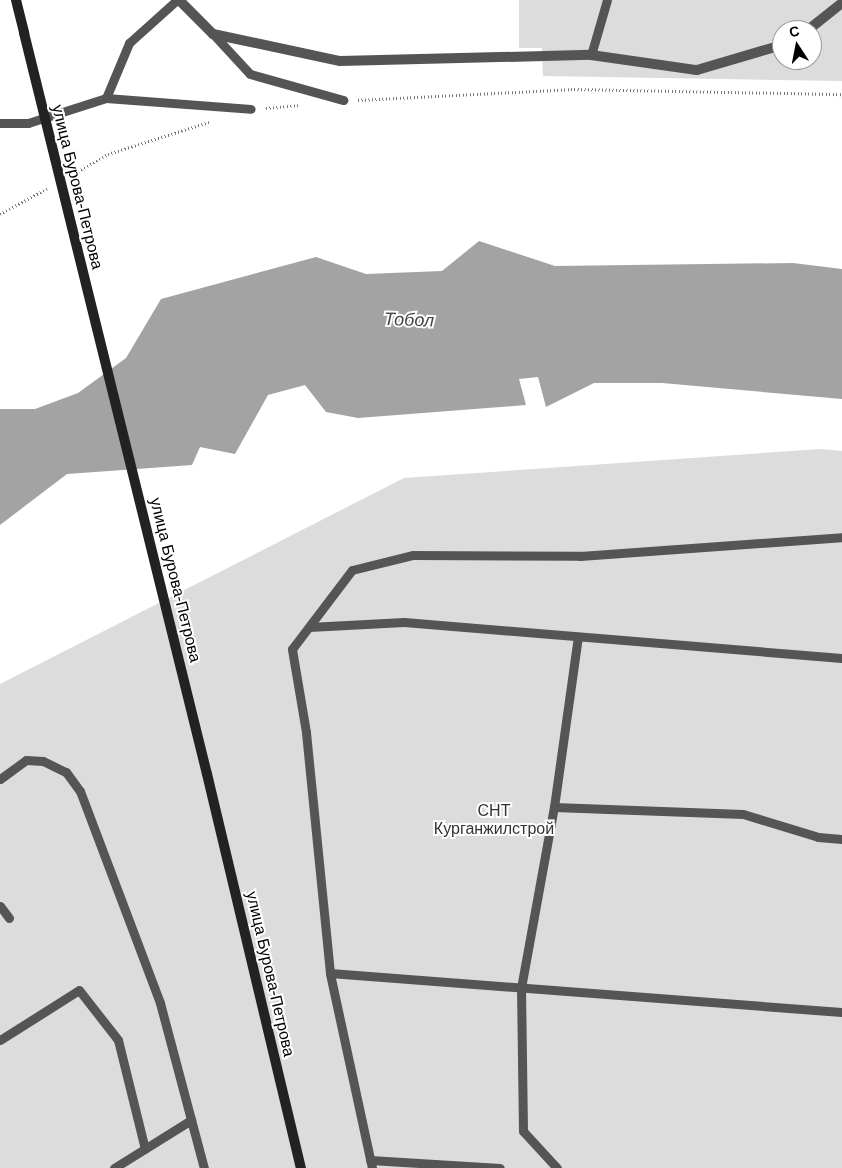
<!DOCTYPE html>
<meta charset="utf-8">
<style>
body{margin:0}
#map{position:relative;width:842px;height:1168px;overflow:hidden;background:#fff;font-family:Helvetica,sans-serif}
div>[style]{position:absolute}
.green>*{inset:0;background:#dcdcdc}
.water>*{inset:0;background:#a3a3a3}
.path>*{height:3px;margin-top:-1.5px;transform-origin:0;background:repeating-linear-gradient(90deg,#777 0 1px,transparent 0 3.5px)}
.service>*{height:9px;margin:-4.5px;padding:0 4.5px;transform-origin:4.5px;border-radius:4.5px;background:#555}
.minor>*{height:10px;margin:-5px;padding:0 5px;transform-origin:5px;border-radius:5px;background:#555}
.secondary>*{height:10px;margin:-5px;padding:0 5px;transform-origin:5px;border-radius:5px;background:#222}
.secondary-bridge>*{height:10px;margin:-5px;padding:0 5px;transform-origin:5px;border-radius:5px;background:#222}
span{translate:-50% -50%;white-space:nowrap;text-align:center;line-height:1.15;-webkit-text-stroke:4px #fff;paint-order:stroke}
.street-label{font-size:16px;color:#000}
.park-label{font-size:16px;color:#333}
.water-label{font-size:18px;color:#444;font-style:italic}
.north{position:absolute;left:772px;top:20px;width:50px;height:50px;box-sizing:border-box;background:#fff;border:1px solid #999;border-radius:50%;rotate:349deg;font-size:14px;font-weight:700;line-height:20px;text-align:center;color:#000}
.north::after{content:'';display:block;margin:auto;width:18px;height:22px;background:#000;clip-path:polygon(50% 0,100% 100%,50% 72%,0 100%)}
</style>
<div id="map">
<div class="green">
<div style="clip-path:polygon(evenodd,519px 0,842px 0,842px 81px,543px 76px,542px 48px,519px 48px,519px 0,782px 30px,812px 30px,812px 60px,782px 60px,782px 30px)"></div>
<div style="clip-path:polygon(821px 449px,842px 451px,842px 1168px,0 1168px,0 684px,404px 478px)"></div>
</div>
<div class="water">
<div style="clip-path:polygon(479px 241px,555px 266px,793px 263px,842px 269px,842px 399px,662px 383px,594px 383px,546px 407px,538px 377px,519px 379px,526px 405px,358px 418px,326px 412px,305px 385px,268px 395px,235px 454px,200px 447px,192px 465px,67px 474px,0 525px,0 409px,35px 409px,78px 393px,126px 358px,161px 299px,316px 257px,366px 274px,442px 271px)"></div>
</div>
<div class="path">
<div style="left:358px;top:100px;width:216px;rotate:-2.9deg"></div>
<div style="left:574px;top:89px;width:268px;rotate:1.1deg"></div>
<div style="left:266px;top:108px;width:33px;rotate:-5deg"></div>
<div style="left:75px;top:173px;width:38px;rotate:-30deg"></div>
<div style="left:108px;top:154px;width:106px;rotate:-17.6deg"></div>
<div style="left:0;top:214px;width:55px;rotate:-28.4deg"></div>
</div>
<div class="service">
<div style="left:213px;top:34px;width:54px;rotate:47.2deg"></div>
<div style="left:250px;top:74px;width:97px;rotate:15.6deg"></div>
<div style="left:591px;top:55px;width:57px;rotate:-73.8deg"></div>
<div style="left:106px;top:98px;width:145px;rotate:4.3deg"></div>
<div style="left:0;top:123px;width:28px"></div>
<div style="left:28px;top:123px;width:82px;rotate:-17.8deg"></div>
<div style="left:106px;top:98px;width:60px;rotate:-67.3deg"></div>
<div style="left:129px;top:43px;width:64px;rotate:-41.9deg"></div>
<div style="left:309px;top:627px;width:95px;rotate:-3deg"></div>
<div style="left:404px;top:622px;width:439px;rotate:4.7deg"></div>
<div style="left:0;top:779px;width:32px;rotate:-36deg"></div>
<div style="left:26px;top:760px;width:17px;rotate:3deg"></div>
<div style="left:43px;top:761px;width:25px;rotate:26deg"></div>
<div style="left:66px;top:772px;width:24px;rotate:54deg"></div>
<div style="left:80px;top:791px;width:227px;rotate:69.3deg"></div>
<div style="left:160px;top:1003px;width:171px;rotate:75.1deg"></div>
<div style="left:554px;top:807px;width:189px;rotate:2.1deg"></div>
<div style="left:743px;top:814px;width:78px;rotate:17deg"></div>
<div style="left:818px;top:837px;width:24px;rotate:5deg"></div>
<div style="left:0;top:906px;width:15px;rotate:53deg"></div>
<div style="left:330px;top:973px;width:513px;rotate:4.36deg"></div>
<div style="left:0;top:1040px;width:93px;rotate:-32.3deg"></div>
<div style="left:79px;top:990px;width:63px;rotate:52deg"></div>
<div style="left:118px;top:1040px;width:112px;rotate:76.1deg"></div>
<div style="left:370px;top:1160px;width:130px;rotate:3.5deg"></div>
<div style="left:114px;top:1168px;width:91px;rotate:-31.9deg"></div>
<div style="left:372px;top:1168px;width:199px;rotate:-102.2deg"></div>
<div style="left:330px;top:973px;width:242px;rotate:-95.7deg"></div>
<div style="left:306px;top:732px;width:84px;rotate:-99.6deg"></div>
<div style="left:292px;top:649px;width:99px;rotate:-52.8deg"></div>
<div style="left:352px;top:570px;width:63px;rotate:-13.8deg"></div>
<div style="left:413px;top:555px;width:167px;rotate:0.3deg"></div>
<div style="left:580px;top:556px;width:263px;rotate:-4.1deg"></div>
<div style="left:557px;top:1168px;width:50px;rotate:-132.6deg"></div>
<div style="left:523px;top:1131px;width:143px;rotate:-90.8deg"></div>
<div style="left:521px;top:988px;width:184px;rotate:-79.7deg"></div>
<div style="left:554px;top:807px;width:172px;rotate:-82deg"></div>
</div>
<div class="minor">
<div style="left:179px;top:0;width:48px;rotate:45deg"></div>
<div style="left:213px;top:34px;width:130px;rotate:12deg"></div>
<div style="left:340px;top:61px;width:251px;rotate:-1.4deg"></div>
<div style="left:591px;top:55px;width:107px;rotate:8.1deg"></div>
<div style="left:697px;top:70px;width:89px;rotate:-16.4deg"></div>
<div style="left:808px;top:30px;width:43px;rotate:-38.5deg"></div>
</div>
<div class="secondary">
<div style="left:16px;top:0;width:34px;rotate:76deg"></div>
<div style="left:207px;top:774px;width:405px;rotate:76.6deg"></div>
</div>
<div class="secondary-bridge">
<div style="left:24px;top:33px;width:763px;rotate:76.13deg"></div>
</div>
<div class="street-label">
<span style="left:77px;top:187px;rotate:76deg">улица Бурова-Петрова</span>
<span style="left:175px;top:580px;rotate:76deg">улица Бурова-Петрова</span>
<span style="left:270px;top:974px;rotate:77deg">улица Бурова-Петрова</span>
</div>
<div class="park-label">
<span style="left:494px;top:820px">СНТ<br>Курганжилстрой</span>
</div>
<div class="water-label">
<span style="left:409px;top:320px;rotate:2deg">Тобол</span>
</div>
<div class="north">С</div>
</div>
